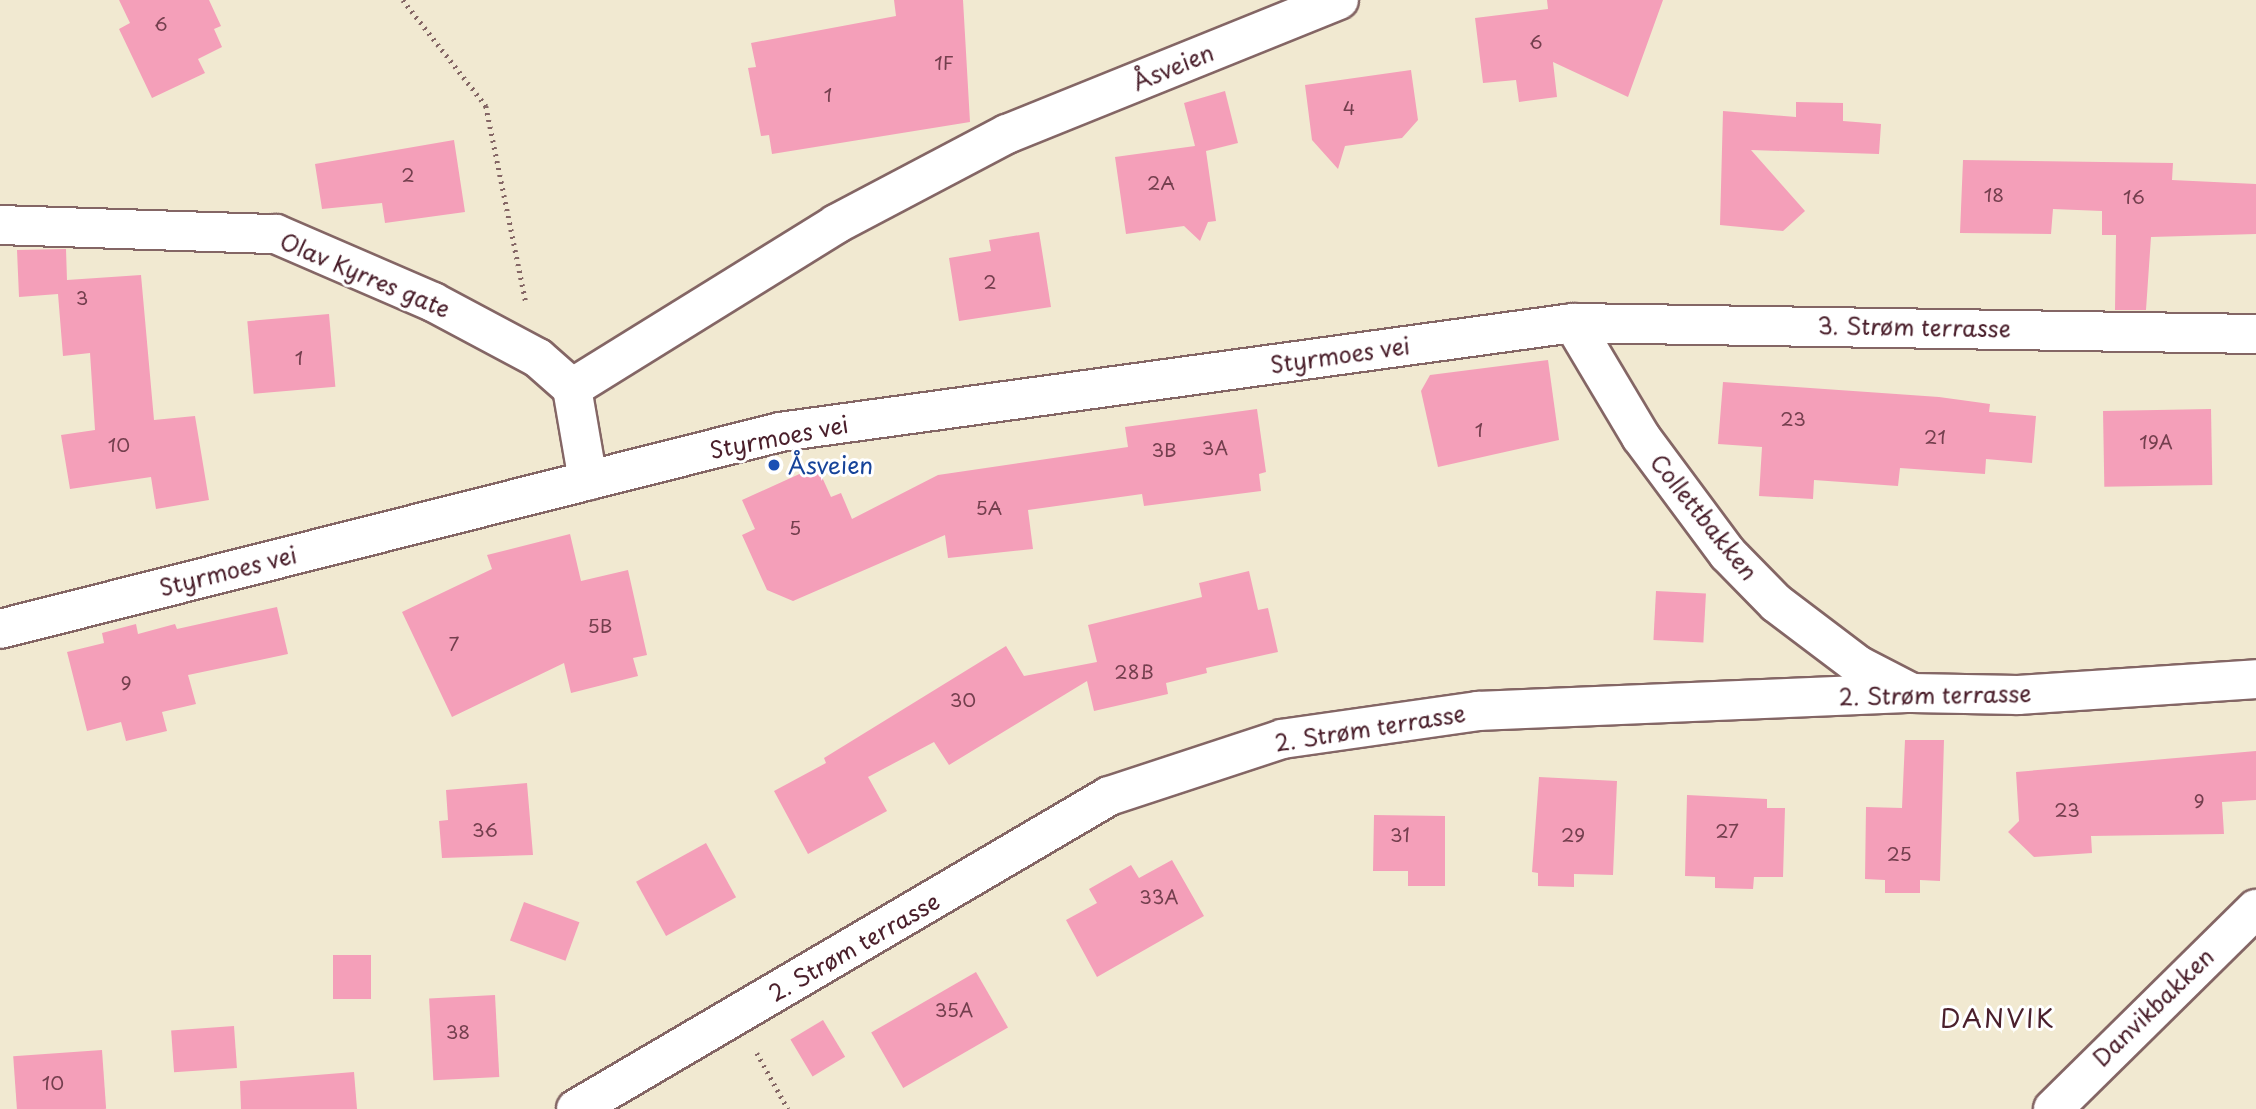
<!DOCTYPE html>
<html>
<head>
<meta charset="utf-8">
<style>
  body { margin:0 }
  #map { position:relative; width:2256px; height:1109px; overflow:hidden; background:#f1e9d1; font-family:"Playpen Sans",sans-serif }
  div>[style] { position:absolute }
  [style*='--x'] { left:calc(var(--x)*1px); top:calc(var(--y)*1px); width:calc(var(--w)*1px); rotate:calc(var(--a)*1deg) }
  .building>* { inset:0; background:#f49fb9; transform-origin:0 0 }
  .path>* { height:4.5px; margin-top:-2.25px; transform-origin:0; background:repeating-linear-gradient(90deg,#846665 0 2px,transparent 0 7px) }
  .roads { filter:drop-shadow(2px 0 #846665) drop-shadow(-2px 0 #846665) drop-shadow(0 2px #846665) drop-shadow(0 -2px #846665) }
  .minor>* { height:38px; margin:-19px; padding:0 19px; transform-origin:19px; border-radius:19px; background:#fff }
  .major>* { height:38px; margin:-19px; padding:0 19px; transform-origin:19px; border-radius:19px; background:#fff }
  .dots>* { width:19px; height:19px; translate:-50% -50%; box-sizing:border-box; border:4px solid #fff; border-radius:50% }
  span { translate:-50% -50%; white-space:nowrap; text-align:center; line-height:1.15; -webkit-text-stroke:6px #fff; paint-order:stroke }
  .number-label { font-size:19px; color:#743f4e }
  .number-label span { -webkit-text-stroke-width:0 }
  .street-label { font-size:23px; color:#4a1f2b }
  .transit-label { font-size:23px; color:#164399 }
  .left { translate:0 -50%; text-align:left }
  .quarter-label { font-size:26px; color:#4a1f2b; letter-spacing:2px }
</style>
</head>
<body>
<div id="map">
  <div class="building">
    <i style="clip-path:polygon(119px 0,209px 0,221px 26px,214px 29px,222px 47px,198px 59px,205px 73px,152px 98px,119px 29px,130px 23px)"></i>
    <i style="clip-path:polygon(894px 0,963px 0,970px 122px,772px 154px,769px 135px,761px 136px,748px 68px,756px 67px,751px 43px,896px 16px)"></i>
    <i style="clip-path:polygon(1547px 0,1663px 0,1628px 97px,1553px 62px,1557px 97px,1519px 102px,1516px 80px,1483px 83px,1475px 18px,1548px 9px)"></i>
    <i style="clip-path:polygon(1411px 70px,1418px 120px,1402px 138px,1345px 146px,1338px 169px,1312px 140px,1305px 85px)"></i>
    <i style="clip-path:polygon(1225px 91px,1238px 143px,1206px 151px,1216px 221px,1208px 222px,1200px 241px,1184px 226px,1126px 234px,1115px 157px,1195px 146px,1184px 103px)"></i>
    <i style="clip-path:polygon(1796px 102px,1843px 103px,1843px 121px,1881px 124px,1879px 154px,1751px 150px,1805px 211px,1783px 231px,1720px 225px,1723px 111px,1796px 117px)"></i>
    <i style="clip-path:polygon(454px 140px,465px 212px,385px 223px,382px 203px,322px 209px,315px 164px)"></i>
    <i style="clip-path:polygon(1963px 160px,2173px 163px,2172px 180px,2256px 184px,2256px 234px,2151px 237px,2146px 310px,2115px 310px,2116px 235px,2102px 235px,2102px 211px,2053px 209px,2051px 234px,1960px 233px)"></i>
    <i style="clip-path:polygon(1039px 232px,1051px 307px,959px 321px,949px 258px,991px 251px,989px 240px)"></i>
    <i style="clip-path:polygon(66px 249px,67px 280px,141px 275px,154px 420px,195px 416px,209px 500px,156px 509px,151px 477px,70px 489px,61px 435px,95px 430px,90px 353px,63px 356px,58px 294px,19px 297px,17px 250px)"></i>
    <i style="left:329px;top:314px;width:73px;height:82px;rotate:85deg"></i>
    <i style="clip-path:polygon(1548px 360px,1559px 440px,1438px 467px,1421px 391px,1430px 375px)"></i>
    <i style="clip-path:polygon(1723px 382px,1939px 397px,1990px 404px,1989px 412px,2036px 416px,2032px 463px,1986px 459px,1985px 474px,1900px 468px,1898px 486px,1814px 480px,1813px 499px,1759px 496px,1762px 447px,1718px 444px)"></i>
    <i style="clip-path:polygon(1257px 409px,1266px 472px,1259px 474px,1261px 491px,1144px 506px,1142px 494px,1028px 510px,1033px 549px,948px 558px,945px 535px,793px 601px,767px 590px,742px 535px,755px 529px,742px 500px,817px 466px,831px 497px,841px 493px,852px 519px,938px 475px,1128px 447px,1125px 427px)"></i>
    <i style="left:2211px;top:409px;width:76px;height:108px;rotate:89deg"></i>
    <i style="clip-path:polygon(570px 534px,581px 581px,628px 570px,647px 655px,633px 658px,638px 676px,571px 693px,564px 663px,452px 717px,402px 612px,492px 569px,487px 555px)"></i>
    <i style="clip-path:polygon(1249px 571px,1258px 610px,1268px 608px,1278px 652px,1206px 668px,1207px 673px,1166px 683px,1168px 694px,1094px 711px,1087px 681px,949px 765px,934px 742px,868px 777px,887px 811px,808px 854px,774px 791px,826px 763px,824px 758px,1006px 646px,1024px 676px,1097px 662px,1088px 625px,1202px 597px,1199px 583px)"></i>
    <i style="left:1656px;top:591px;width:50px;height:49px;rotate:3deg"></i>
    <i style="clip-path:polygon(277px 607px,288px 654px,188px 675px,196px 704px,162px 712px,167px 731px,126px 741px,121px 722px,87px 731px,67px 652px,104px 643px,102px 633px,136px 624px,138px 634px,175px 624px,177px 629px)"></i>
    <i style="clip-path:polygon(1905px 740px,1944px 740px,1940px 881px,1920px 880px,1920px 893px,1885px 893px,1885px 880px,1865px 879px,1866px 807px,1902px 808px)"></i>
    <i style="clip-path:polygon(2256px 751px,2256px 800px,2222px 802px,2224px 834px,2091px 836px,2092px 853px,2034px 857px,2008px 832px,2019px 821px,2016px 772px)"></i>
    <i style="clip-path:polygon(1539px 777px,1617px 781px,1613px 875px,1574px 874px,1574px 887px,1538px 886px,1538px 873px,1532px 872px)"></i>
    <i style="clip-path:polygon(527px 783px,533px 855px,442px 858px,439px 821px,448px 820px,446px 790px)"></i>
    <i style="clip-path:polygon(1687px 795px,1767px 799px,1767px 808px,1785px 808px,1783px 877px,1754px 877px,1753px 889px,1715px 888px,1715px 877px,1685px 876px)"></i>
    <i style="clip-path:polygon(1374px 815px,1445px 816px,1445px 886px,1408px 886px,1408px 871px,1373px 871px)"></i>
    <i style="left:706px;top:843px;width:62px;height:80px;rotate:61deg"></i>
    <i style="clip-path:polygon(1172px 860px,1204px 916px,1097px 977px,1066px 920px,1097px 903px,1089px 889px,1131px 865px,1139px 878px)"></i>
    <i style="left:524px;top:902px;width:59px;height:41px;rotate:20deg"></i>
    <i style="left:333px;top:955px;width:38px;height:44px"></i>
    <i style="left:976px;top:972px;width:64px;height:121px;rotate:60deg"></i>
    <i style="left:495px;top:995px;width:82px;height:66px;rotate:87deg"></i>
    <i style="left:823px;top:1020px;width:43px;height:38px;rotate:59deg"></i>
    <i style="left:234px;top:1026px;width:42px;height:63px;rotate:86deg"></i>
    <i style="left:102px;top:1050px;width:59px;height:89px;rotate:86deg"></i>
    <i style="clip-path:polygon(354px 1072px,357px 1109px,241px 1109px,240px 1081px)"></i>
  </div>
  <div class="path">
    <i style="--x:403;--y:0;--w:135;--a:51.9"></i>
    <i style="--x:486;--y:106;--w:200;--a:78.5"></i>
    <i style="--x:757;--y:1053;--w:64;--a:61"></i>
  </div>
  <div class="roads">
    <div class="minor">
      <i style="--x:0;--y:225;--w:276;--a:1.9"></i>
      <i style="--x:276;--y:234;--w:171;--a:23.4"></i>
      <i style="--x:433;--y:302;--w:119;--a:28.1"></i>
      <i style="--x:538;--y:358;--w:45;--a:41.4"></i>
      <i style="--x:572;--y:388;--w:94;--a:80.2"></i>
      <i style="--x:572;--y:388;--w:311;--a:-31.8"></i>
      <i style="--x:836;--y:224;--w:193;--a:-27.8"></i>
      <i style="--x:1007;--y:134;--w:358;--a:-22"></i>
      <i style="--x:576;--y:1109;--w:618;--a:-30.42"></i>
      <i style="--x:1109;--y:796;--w:182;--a:-18.2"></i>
      <i style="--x:1282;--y:739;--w:198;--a:-8.1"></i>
      <i style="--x:1478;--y:711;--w:434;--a:-2.4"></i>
      <i style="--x:2053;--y:1109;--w:285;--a:-44.6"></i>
    </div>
    <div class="major">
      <i style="--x:1573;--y:323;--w:133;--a:59.2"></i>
      <i style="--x:1641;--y:437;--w:146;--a:53.4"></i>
      <i style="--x:1728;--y:554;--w:69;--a:45.6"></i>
      <i style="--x:1776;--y:603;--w:103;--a:37.1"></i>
      <i style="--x:1858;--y:665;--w:61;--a:27.4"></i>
      <i style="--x:1912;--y:693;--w:106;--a:1.1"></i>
      <i style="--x:2018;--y:695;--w:239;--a:-3.8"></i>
      <i style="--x:0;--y:629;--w:804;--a:-14.17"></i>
      <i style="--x:780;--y:432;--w:800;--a:-7.83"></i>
      <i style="--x:1573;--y:323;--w:683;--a:0.92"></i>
    </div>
  </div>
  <div class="dots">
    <i style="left:774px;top:465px;background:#1a4fb4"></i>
  </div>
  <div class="number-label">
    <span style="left:161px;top:24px">6</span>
    <span style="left:1536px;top:42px">6</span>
    <span style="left:944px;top:63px">1F</span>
    <span style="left:828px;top:95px">1</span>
    <span style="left:1349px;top:108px">4</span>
    <span style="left:408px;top:175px">2</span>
    <span style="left:1161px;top:183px">2A</span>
    <span style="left:1994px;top:195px">18</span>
    <span style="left:2134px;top:197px">16</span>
    <span style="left:990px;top:282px">2</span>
    <span style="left:82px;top:298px">3</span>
    <span style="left:299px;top:358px">1</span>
    <span style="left:1793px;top:419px">23</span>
    <span style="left:1479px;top:430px">1</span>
    <span style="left:1935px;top:437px">21</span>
    <span style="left:2156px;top:442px">19A</span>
    <span style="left:119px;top:445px">10</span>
    <span style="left:1215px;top:448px">3A</span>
    <span style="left:1164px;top:450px">3B</span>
    <span style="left:989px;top:508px">5A</span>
    <span style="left:795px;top:528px">5</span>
    <span style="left:600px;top:626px">5B</span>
    <span style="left:454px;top:644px">7</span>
    <span style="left:1134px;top:672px">28B</span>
    <span style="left:126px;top:683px">9</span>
    <span style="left:963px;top:700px">30</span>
    <span style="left:2199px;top:801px">9</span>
    <span style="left:2067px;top:810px">23</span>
    <span style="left:485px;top:830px">36</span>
    <span style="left:1727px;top:831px">27</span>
    <span style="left:1400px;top:835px">31</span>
    <span style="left:1573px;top:835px">29</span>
    <span style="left:1899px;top:854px">25</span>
    <span style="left:1159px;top:897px">33A</span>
    <span style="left:954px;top:1010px">35A</span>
    <span style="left:458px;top:1032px">38</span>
    <span style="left:53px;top:1083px">10</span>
  </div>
  <div class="street-label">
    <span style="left:1173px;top:67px;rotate:-22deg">Åsveien</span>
    <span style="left:365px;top:275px;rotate:23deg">Olav Kyrres gate</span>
    <span style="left:1914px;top:327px;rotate:1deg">3. Strøm terrasse</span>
    <span style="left:1340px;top:355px;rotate:-8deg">Styrmoes vei</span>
    <span style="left:779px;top:437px;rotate:-11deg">Styrmoes vei</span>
    <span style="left:1704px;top:517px;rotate:51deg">Collettbakken</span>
    <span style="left:228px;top:571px;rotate:-14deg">Styrmoes vei</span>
    <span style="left:1935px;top:695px;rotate:-1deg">2. Strøm terrasse</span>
    <span style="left:1370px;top:728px;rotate:-9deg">2. Strøm terrasse</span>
    <span style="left:854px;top:947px;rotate:-30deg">2. Strøm terrasse</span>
    <span style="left:2153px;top:1007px;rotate:-44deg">Danvikbakken</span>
  </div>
  <div class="transit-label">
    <span class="left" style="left:788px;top:465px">Åsveien</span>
  </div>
  <div class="quarter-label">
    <span style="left:1998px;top:1018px">DANVIK</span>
  </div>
</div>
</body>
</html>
